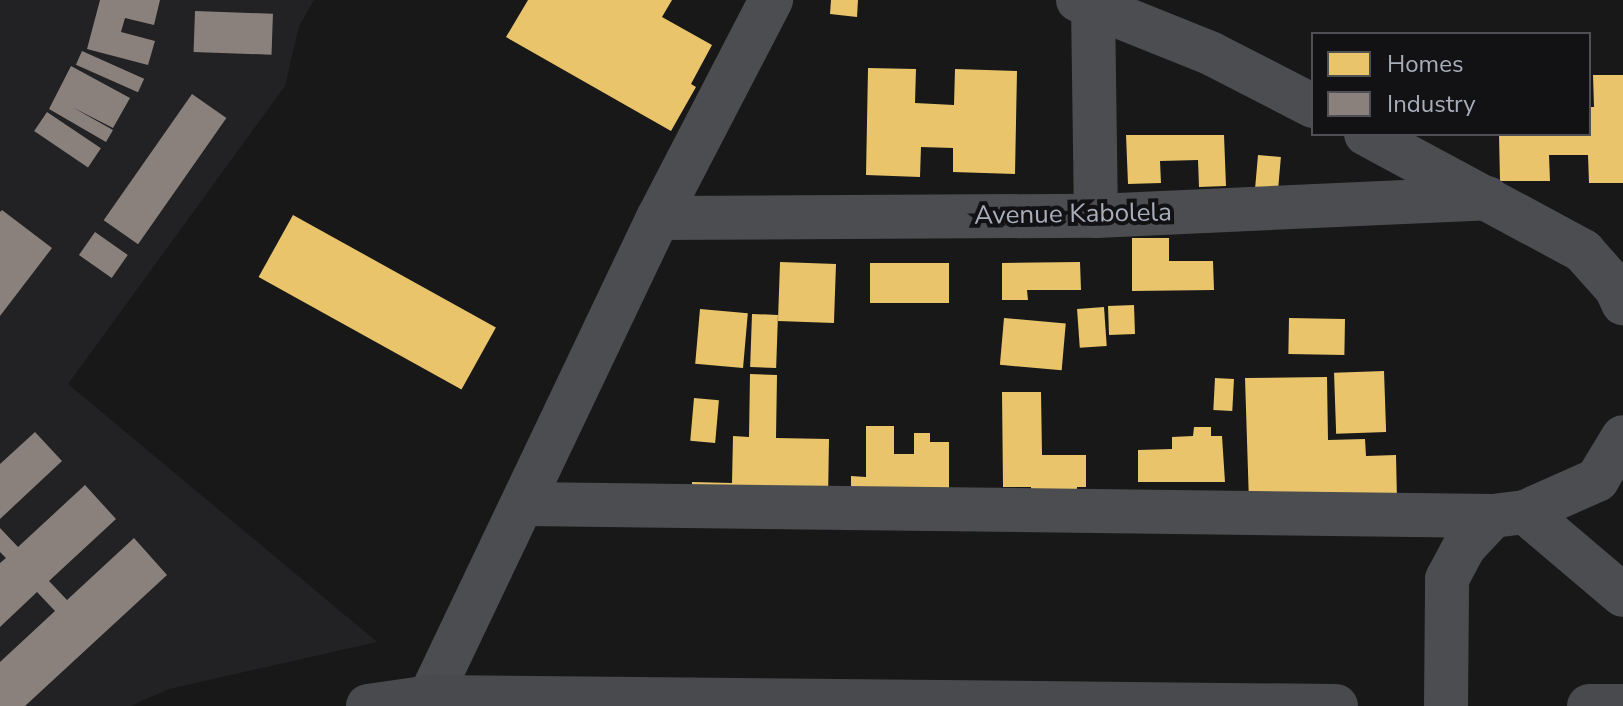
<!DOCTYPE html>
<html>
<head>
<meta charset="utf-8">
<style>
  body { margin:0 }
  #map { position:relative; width:1623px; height:706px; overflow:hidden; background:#181818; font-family:"Nunito Sans",sans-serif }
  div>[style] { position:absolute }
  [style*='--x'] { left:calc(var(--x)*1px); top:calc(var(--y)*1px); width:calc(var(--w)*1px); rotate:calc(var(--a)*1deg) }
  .built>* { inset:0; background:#222224 }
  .homes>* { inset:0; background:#e9c46a; transform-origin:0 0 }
  .industry>* { inset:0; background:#8a817c; transform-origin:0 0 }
  .minor>* { height:44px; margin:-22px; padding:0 22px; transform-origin:22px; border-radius:22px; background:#4c4d51 }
  .highway>* { height:44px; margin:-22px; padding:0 22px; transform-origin:22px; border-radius:22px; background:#494a4d }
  span { translate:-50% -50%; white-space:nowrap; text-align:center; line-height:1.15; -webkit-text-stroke:8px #121214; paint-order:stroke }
  .street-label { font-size:26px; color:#a8adba }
  .legend { position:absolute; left:1311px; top:32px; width:280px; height:104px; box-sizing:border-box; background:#121214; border:2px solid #4e5056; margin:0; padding:10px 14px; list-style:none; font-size:24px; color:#a8adba }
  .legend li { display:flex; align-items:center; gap:16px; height:40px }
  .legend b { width:40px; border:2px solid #4e5056 }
</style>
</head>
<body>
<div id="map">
  <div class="built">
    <i style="clip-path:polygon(0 0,314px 0,299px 26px,285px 86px,68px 384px,377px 642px,169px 689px,130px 706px,0 706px)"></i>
  </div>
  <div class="homes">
    <i style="clip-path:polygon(528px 0,672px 0,662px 17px,712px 45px,691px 84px,696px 87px,671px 131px,506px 37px)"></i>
    <i style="clip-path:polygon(831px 0,858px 0,857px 17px,830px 14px)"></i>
    <i style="clip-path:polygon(868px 68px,916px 69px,915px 103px,954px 105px,955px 69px,1017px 71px,1015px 174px,953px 172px,953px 148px,921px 147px,920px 177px,866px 175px)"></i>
    <i style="clip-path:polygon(1593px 75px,1623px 75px,1623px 183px,1589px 183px,1588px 155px,1549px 155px,1550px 181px,1500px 181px,1499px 134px,1589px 134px,1589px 107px,1594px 107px)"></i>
    <i style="clip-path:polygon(1126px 135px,1224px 135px,1226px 186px,1199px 187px,1198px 160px,1160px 161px,1161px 183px,1128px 184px)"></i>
    <i style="left:1258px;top:155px;width:23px;height:36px;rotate:5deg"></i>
    <i style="left:293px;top:215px;width:232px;height:71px;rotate:29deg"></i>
    <i style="clip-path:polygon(1132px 238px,1169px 238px,1169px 261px,1213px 261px,1214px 290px,1132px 291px)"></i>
    <i style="clip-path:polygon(1080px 262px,1081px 290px,1027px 290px,1028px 300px,1002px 300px,1002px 263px)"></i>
    <i style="left:870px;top:263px;width:79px;height:40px"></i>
    <i style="left:836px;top:264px;width:59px;height:56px;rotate:92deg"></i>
    <i style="left:1134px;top:305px;width:29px;height:26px;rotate:88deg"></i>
    <i style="left:1104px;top:307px;width:39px;height:27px;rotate:86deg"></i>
    <i style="left:700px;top:309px;width:48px;height:55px;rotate:5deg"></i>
    <i style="left:752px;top:314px;width:26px;height:53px;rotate:2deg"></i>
    <i style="left:1004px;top:318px;width:62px;height:47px;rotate:5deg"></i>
    <i style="left:1289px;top:318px;width:56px;height:36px;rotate:1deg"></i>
    <i style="left:1384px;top:371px;width:61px;height:50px;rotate:88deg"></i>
    <i style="clip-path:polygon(750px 374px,777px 375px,776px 438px,829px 439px,828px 502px,692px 500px,692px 482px,732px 483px,733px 436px,749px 437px)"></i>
    <i style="clip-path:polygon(1327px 377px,1328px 440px,1365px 439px,1366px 456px,1396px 455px,1397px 500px,1249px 503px,1245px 378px)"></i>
    <i style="left:1215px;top:378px;width:19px;height:32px;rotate:3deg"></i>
    <i style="clip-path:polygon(1002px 392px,1041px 392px,1042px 455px,1086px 455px,1086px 487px,1077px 487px,1076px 501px,1031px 502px,1031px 487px,1003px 487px)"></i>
    <i style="left:694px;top:398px;width:25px;height:43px;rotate:5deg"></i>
    <i style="clip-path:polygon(866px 426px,894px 426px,894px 454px,914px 454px,914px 433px,930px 433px,930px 442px,949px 442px,949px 499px,851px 499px,851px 476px,866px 477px)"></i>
    <i style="clip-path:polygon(1194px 427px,1211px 427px,1211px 436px,1222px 436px,1225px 482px,1138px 482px,1138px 450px,1172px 449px,1172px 437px,1193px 436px)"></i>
  </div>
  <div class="industry">
    <i style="clip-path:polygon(100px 0,160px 0,154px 25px,125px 18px,121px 32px,155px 41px,148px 65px,87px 49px)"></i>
    <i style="left:195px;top:11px;width:78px;height:41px;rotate:2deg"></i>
    <i style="left:82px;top:51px;width:68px;height:15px;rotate:24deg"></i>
    <i style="clip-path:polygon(71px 66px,130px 98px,113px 128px,72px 107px,113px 130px,106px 142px,49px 109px)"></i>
    <i style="left:192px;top:94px;width:42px;height:154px;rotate:35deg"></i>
    <i style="left:47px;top:112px;width:65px;height:23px;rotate:34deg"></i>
    <i style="clip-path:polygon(2px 210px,52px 248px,0 316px,0 212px)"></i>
    <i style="left:95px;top:232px;width:40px;height:28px;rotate:35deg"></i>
    <i style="clip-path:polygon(35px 432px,62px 461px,0 519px,0 464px)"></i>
    <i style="clip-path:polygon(85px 485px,116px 519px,49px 581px,67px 600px,134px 538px,167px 575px,25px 706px,0 706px,0 662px,55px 611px,37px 592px,0 627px,0 563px,6px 558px,0 552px,0 528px,18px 547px)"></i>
  </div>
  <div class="minor">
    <i style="--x:1078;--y:0;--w:144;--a:21.9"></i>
    <i style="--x:1212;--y:54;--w:114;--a:27.2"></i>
    <i style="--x:1093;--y:5;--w:211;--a:89.2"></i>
    <i style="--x:1366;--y:134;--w:247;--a:28.3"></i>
    <i style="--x:1583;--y:251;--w:50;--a:48.3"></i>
    <i style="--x:1616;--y:288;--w:17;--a:65"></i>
    <i style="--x:658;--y:218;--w:438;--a:-0.3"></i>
    <i style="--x:1096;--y:216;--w:392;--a:-2.6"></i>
    <i style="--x:525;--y:504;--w:968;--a:0.71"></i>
    <i style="--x:1493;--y:516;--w:32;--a:-7"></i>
    <i style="--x:1525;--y:512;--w:128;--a:40.3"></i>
    <i style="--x:1525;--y:512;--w:79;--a:-24"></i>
    <i style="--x:1597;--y:480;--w:50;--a:-58.8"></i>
    <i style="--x:430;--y:706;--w:9;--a:-90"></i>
    <i style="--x:430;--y:697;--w:530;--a:-64.55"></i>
    <i style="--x:658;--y:218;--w:246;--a:-62.6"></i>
    <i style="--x:1446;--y:706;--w:127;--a:-89.5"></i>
    <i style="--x:1447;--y:579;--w:36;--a:-62"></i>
    <i style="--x:1464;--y:547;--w:42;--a:-46.9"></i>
  </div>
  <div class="highway">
    <i style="--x:368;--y:706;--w:63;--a:-8.3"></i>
    <i style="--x:430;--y:697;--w:906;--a:0.57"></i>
    <i style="--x:1589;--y:706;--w:34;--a:0"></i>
  </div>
  <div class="street-label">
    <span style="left:1073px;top:214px;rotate:-1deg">Avenue Kabolela</span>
  </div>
  <ul class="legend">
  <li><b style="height:22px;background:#e9c46a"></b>Homes</li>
  <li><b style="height:22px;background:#8a817c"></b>Industry</li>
  </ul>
</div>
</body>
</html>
